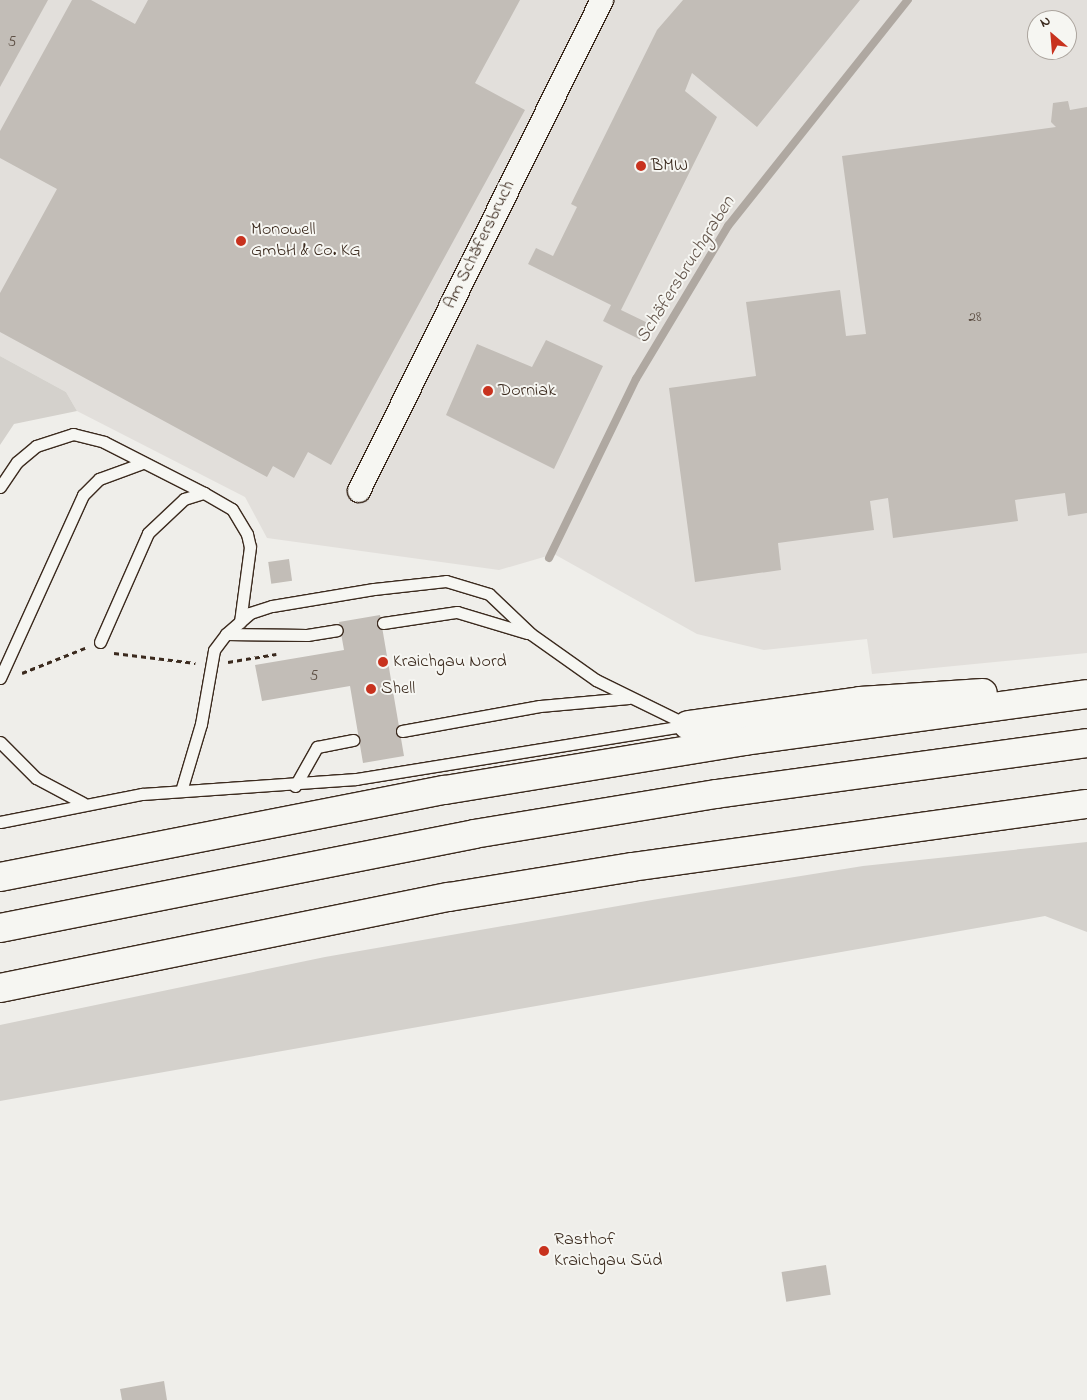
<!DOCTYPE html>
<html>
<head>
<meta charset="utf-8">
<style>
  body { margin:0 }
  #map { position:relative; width:1087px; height:1400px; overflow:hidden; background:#efeeea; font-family:"Indie Flower",sans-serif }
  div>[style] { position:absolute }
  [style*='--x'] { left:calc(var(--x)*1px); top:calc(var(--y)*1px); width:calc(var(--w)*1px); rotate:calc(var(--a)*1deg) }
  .built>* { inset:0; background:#e2dfdb }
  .green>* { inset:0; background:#d4d1cc }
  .stream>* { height:8px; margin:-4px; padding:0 4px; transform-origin:4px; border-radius:4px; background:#afa8a1 }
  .building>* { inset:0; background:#c2bdb7; transform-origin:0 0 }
  .path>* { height:3px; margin-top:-1.5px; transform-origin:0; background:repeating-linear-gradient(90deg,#3b2a1e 0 5px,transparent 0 9px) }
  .roads { filter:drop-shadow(1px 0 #3b2a1e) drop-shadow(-1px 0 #3b2a1e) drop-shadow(0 1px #3b2a1e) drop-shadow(0 -1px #3b2a1e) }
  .lane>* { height:11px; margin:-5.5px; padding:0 5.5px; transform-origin:5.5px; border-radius:5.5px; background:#f6f6f2 }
  .street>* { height:22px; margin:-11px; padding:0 11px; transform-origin:11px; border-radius:11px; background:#f6f6f2 }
  .highway>* { height:28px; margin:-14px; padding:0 14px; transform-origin:14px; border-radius:14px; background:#f6f6f2 }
  .dots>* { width:14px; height:14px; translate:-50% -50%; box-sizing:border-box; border:2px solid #f6f6f2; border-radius:50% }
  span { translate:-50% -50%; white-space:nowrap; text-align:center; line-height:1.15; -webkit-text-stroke:4px #f6f6f2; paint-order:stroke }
  .number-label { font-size:15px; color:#5d4f44 }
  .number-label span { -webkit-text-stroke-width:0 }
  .poi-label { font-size:18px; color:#3b2a1e }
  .left { translate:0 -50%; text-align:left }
  .street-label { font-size:18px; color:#3b2a1e }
  .water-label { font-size:19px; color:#64564c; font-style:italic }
  .north { position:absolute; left:1027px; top:10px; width:50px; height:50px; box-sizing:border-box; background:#f6f6f2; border:1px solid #aba49d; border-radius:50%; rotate:333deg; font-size:14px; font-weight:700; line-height:20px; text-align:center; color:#3b2a1e }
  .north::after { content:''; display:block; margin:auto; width:18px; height:22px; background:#c8321e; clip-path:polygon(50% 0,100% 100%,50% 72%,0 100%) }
</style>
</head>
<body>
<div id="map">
  <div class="built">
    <i style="clip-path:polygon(evenodd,0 0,1087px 0,1087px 653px,872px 674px,867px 639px,764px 650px,697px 634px,554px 554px,499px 570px,267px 538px,245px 497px,77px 411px,66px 392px,0 356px,0 0,1037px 20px,1067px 20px,1067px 50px,1037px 50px,1037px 20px)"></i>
  </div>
  <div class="green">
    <i style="clip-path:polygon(0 356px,66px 392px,77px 411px,14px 424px,0 445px)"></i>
    <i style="clip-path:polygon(1087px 842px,1087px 932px,1045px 916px,0 1101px,0 1025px,325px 957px,658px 899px,863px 866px)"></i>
  </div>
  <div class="stream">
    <i style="--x:549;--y:558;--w:199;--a:-64.1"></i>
    <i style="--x:636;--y:379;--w:179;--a:-59"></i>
    <i style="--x:728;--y:226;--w:289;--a:-51.5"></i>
  </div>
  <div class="building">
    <i style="clip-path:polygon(0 0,48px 0,0 87px)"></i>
    <i style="clip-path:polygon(72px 0,91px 0,135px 24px,148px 0,520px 0,475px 83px,525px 110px,331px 465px,308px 452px,294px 478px,273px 466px,267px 477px,0 332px,0 293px,57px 189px,0 158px,0 131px)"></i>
    <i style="clip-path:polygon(683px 0,860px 0,757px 127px,692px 73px,685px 91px,717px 117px,621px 310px,650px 324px,643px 341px,603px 321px,611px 305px,528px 264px,536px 248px,553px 256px,577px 207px,571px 204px,657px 30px)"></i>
    <i style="clip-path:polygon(1068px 101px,1070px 110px,1087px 107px,1087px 513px,1068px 516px,1065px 493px,1015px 500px,1018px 521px,893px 538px,888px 498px,870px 501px,874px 530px,778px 543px,781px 570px,695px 582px,669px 388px,756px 376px,746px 302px,840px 290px,846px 336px,866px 334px,842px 156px,1056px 127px,1051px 122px,1053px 103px)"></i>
    <i style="clip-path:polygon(546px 340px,603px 366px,554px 469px,446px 415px,477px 344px,532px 367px)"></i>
    <i style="left:289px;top:559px;width:22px;height:21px;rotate:82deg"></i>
    <i style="clip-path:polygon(380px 615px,404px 756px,363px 763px,350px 686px,262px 701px,255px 665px,344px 650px,339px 622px)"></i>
    <i style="left:826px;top:1265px;width:30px;height:45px;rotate:81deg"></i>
    <i style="clip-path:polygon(164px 1381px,167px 1400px,122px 1400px,120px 1389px)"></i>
  </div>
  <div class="path">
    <i style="--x:114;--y:653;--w:82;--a:7"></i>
    <i style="--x:228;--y:662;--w:49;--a:-9.5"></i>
    <i style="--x:22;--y:673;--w:68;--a:-21.6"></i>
  </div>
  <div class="roads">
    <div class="lane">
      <i style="--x:0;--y:487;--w:30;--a:-56"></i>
      <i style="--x:17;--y:462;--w:25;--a:-40"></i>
      <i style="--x:36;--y:446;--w:39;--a:-18"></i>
      <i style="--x:73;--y:434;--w:32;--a:14"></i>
      <i style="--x:104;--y:442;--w:112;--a:27"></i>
      <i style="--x:204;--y:493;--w:32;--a:30"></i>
      <i style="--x:232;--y:509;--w:29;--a:59"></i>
      <i style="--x:247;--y:534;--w:13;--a:77"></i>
      <i style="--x:250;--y:547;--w:76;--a:97.6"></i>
      <i style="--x:383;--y:623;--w:75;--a:-8.5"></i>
      <i style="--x:457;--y:612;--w:73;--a:16.7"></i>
      <i style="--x:226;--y:634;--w:81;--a:0.7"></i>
      <i style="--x:307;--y:635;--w:30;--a:-9"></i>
      <i style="--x:100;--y:642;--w:119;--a:-66.2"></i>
      <i style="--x:148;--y:533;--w:50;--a:-43.4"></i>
      <i style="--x:184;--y:499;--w:21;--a:-17"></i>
      <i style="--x:0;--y:678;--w:201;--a:-65.6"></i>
      <i style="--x:83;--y:495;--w:23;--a:-45"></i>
      <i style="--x:99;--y:479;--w:44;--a:-20.1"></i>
      <i style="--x:402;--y:731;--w:140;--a:-10.3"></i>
      <i style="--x:540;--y:706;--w:89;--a:-5.1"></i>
      <i style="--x:0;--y:742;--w:51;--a:45"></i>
      <i style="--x:36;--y:778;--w:53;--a:28"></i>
      <i style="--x:295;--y:786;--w:45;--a:-60.6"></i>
      <i style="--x:317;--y:747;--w:37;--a:-11"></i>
      <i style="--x:181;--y:791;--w:70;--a:-73.4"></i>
      <i style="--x:201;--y:724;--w:75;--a:-80"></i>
      <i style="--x:214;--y:650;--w:20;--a:-53"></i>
      <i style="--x:226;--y:634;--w:32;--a:-41"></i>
      <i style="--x:250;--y:613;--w:23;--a:-18"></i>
      <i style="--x:272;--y:606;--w:103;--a:-9.5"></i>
      <i style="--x:374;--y:589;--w:72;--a:-6.3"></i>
      <i style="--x:446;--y:581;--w:45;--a:16.8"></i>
      <i style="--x:489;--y:594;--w:58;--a:43.6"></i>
      <i style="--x:531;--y:634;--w:80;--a:35.3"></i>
      <i style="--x:596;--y:680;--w:102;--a:26.1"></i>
      <i style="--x:0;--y:822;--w:145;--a:-11.2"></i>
      <i style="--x:142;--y:794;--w:215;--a:-4"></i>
      <i style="--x:356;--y:779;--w:336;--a:-9.2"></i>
    </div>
    <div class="street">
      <i style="--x:359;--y:491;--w:548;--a:-63.67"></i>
    </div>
    <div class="highway">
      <i style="--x:688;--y:725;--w:174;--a:-7.9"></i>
      <i style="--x:860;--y:701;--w:123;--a:-3.7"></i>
      <i style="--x:0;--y:877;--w:453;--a:-11.1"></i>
      <i style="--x:445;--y:790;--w:304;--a:-9.3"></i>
      <i style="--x:745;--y:741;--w:345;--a:-7.8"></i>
      <i style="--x:0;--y:928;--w:483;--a:-11.2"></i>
      <i style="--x:474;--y:834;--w:245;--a:-9.4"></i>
      <i style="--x:716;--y:794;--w:374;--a:-7.8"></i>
      <i style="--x:0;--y:988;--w:458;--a:-11.5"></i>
      <i style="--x:449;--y:897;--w:185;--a:-9.3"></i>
      <i style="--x:632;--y:867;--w:459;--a:-7.9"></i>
    </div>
  </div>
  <div class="dots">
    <i style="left:641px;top:166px;background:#c8321e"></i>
    <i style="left:241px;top:241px;background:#c8321e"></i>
    <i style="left:488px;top:391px;background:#c8321e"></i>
    <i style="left:383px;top:662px;background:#c8321e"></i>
    <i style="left:371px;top:689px;background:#c8321e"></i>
    <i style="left:544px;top:1251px;background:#c8321e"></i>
  </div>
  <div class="number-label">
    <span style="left:12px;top:43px">5</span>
    <span style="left:975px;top:318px">28</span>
    <span style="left:314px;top:677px">5</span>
  </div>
  <div class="poi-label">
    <span class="left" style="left:651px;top:166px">BMW</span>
    <span class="left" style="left:251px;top:241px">Monowell<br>GmbH &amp; Co. KG</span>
    <span class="left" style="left:498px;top:391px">Dorniak</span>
    <span class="left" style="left:393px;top:662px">Kraichgau Nord</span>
    <span class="left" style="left:381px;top:689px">Shell</span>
    <span class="left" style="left:554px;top:1251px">Rasthof<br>Kraichgau Süd</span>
  </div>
  <div class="street-label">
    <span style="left:480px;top:245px;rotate:-64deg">Am Schäfersbruch</span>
  </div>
  <div class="water-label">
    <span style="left:686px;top:270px;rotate:-58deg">Schäfersbruchgraben</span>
  </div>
  <div class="north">N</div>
</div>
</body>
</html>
